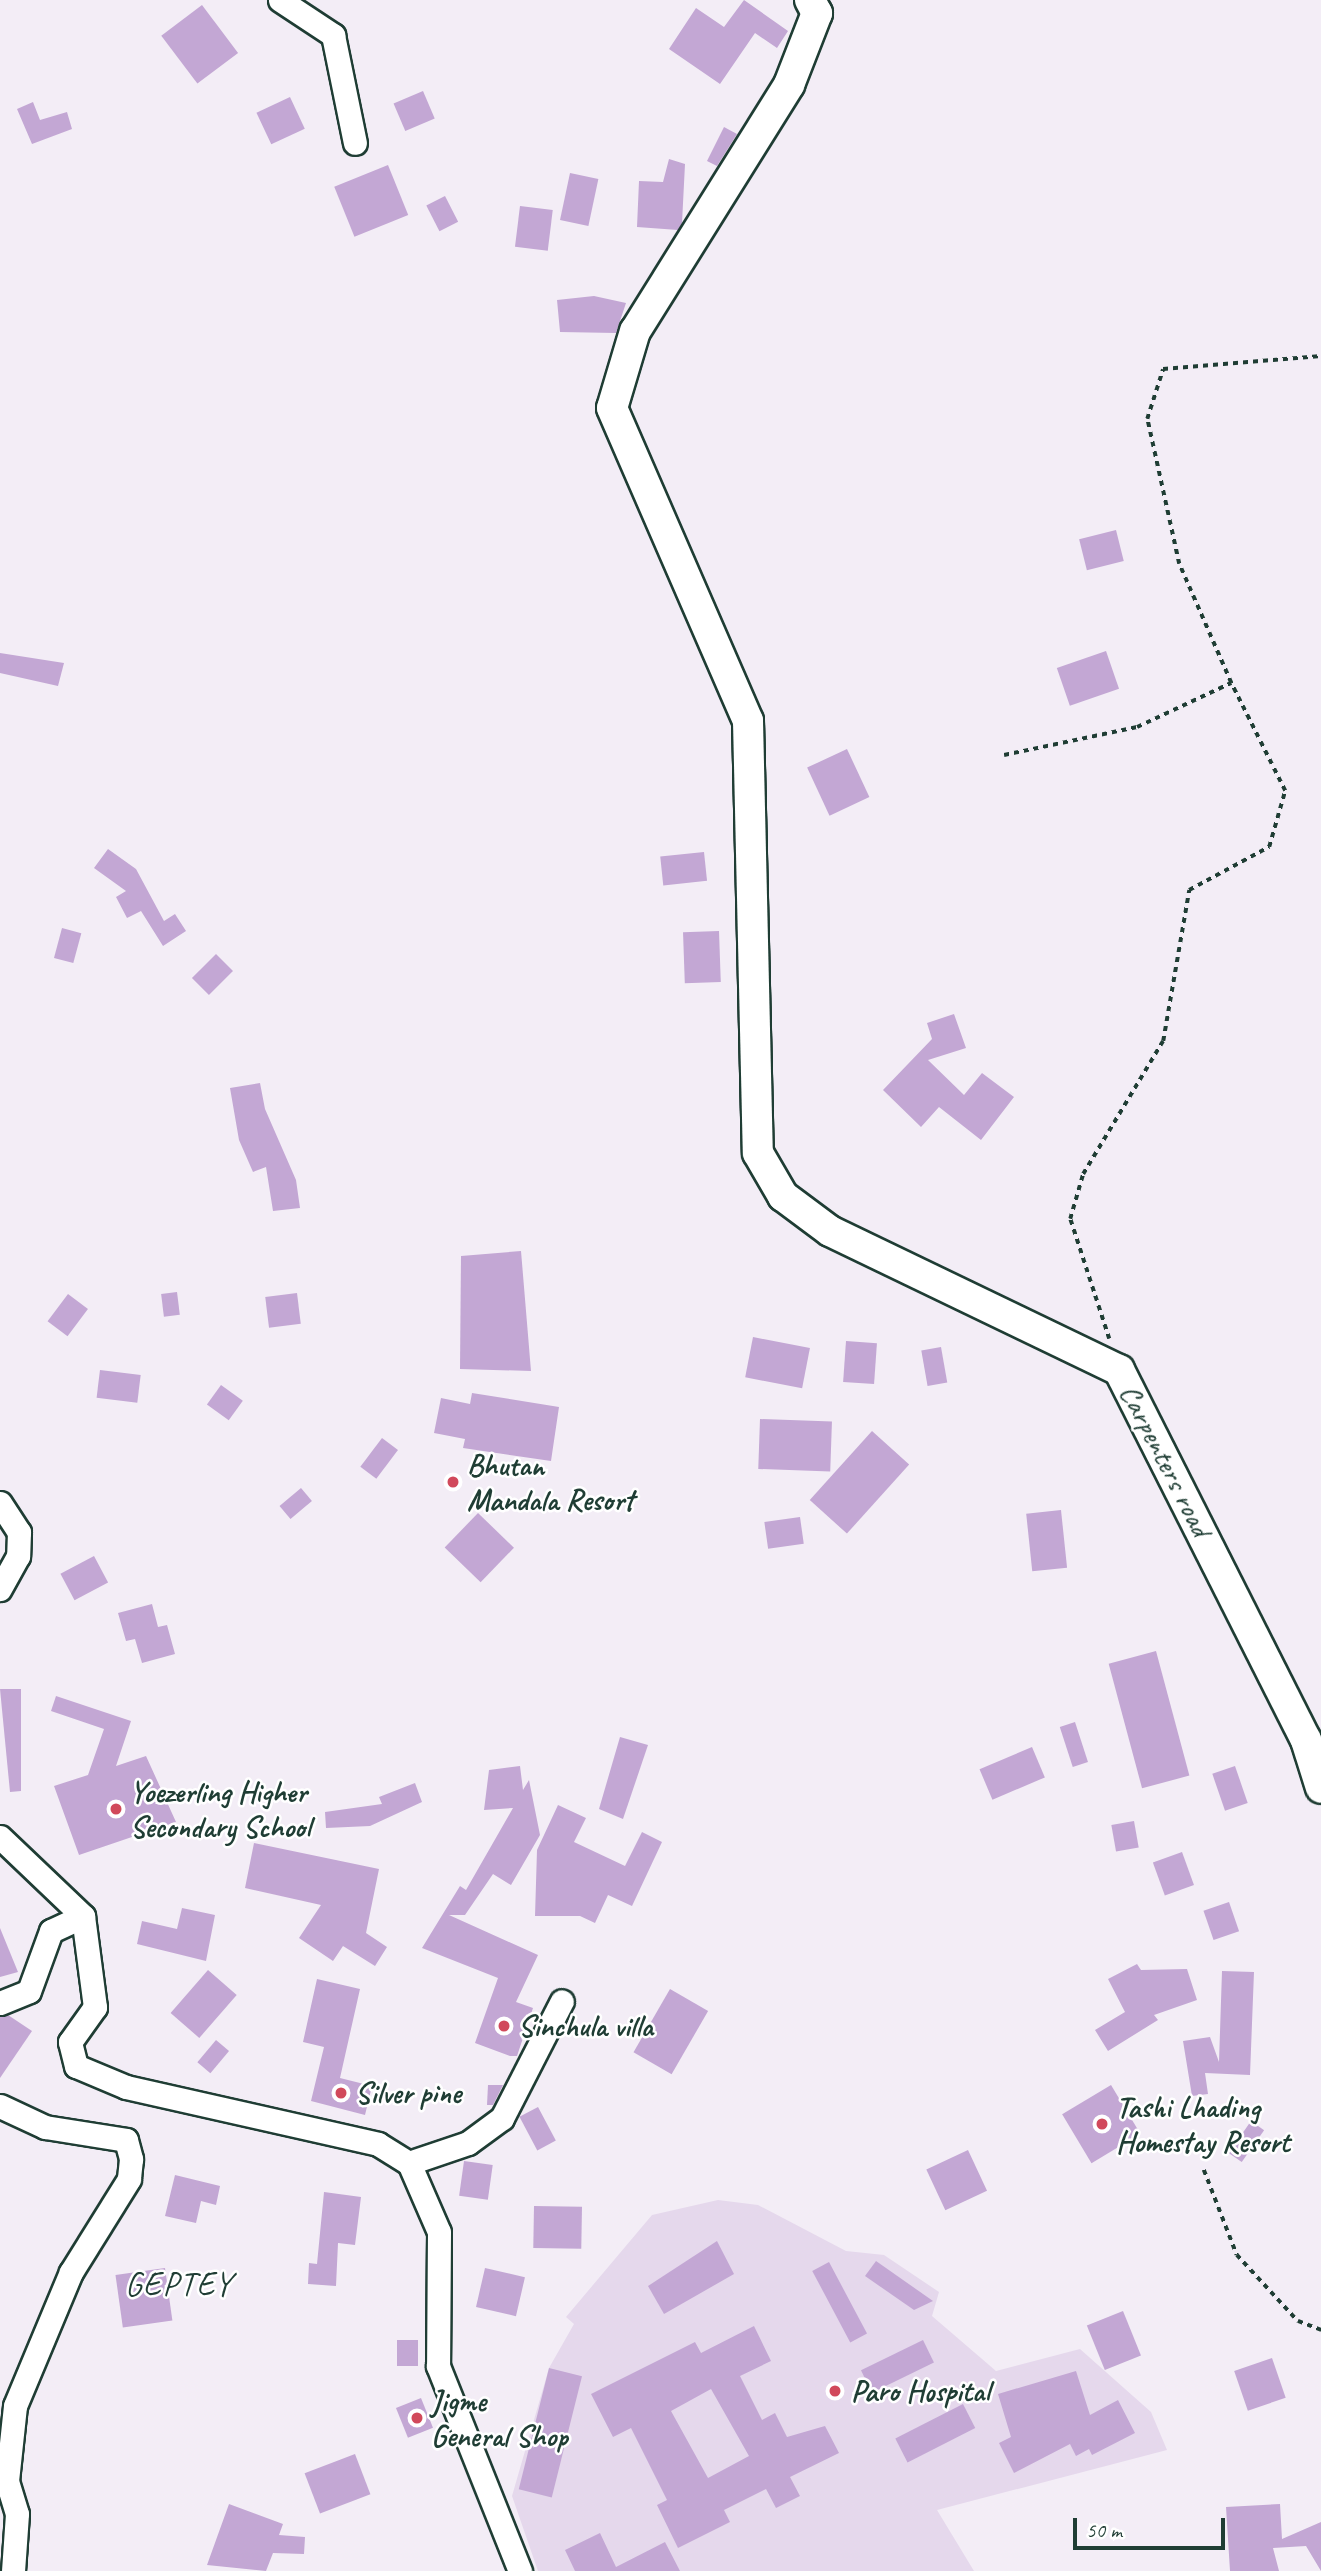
<!DOCTYPE html>
<html>
<head>
<meta charset="utf-8">
<style>
  body { margin:0 }
  #map { position:relative; width:1321px; height:2571px; overflow:hidden; background:#f3edf6; font-family:Caveat,sans-serif }
  div>[style] { position:absolute }
  [style*='--x'] { left:calc(var(--x)*1px); top:calc(var(--y)*1px); width:calc(var(--w)*1px); rotate:calc(var(--a)*1deg) }
  .built>* { inset:0; background:#e5d8ec }
  .building>* { inset:0; background:#c3a7d4; transform-origin:0 0 }
  .path>* { height:3.5px; margin-top:-1.75px; transform-origin:0; background:repeating-linear-gradient(90deg,#1f3d34 0 5px,transparent 0 10px) }
  .roads { filter:drop-shadow(2px 0 #1f3d34) drop-shadow(-2px 0 #1f3d34) drop-shadow(0 2px #1f3d34) drop-shadow(0 -2px #1f3d34) }
  .minor>* { height:23px; margin:-11.5px; padding:0 11.5px; transform-origin:11.5px; border-radius:11.5px; background:#fff }
  .tertiary>* { height:30px; margin:-15px; padding:0 15px; transform-origin:15px; border-radius:15px; background:#fff }
  .dots>* { width:19px; height:19px; translate:-50% -50%; box-sizing:border-box; border:4px solid #fff; border-radius:50% }
  span { translate:-50% -50%; white-space:nowrap; text-align:center; line-height:1.15; -webkit-text-stroke:5px #fff; paint-order:stroke }
  .street-label { font-size:30px; color:#1f3d34 }
  .poi-label { font-size:30px; color:#1f3d34; font-weight:700 }
  .left { translate:0 -50%; text-align:left }
  .quarter-label { font-size:33px; color:#1f3d34; letter-spacing:2px }
  .scale { position:absolute; left:1073px; top:2518px; width:152px; height:32px; box-sizing:border-box; border:4px solid #1f3d34; border-top:0; padding-left:9px; font-size:21px; line-height:24px; white-space:nowrap; color:#1f3d34; -webkit-text-stroke:5px #fff; paint-order:stroke }
</style>
</head>
<body>
<div id="map">
  <div class="built">
    <i style="clip-path:polygon(718px 2200px,758px 2205px,846px 2251px,884px 2255px,939px 2292px,932px 2316px,996px 2371px,1080px 2349px,1151px 2412px,1167px 2450px,937px 2510px,974px 2571px,538px 2571px,512px 2496px,549px 2368px,574px 2324px,566px 2317px,652px 2215px)"></i>
  </div>
  <div class="building">
    <i style="clip-path:polygon(744px 0,788px 31px,777px 48px,755px 33px,720px 84px,669px 49px,696px 8px,724px 27px)"></i>
    <i style="left:202px;top:5px;width:60px;height:51px;rotate:53deg"></i>
    <i style="left:423px;top:91px;width:30px;height:32px;rotate:67deg"></i>
    <i style="left:290px;top:97px;width:35px;height:37px;rotate:65deg"></i>
    <i style="clip-path:polygon(33px 102px,40px 120px,67px 112px,72px 129px,32px 144px,17px 109px)"></i>
    <i style="clip-path:polygon(724px 127px,737px 134px,717px 166px,707px 161px)"></i>
    <i style="clip-path:polygon(669px 159px,685px 164px,682px 223px,678px 230px,637px 227px,639px 181px,663px 182px)"></i>
    <i style="left:388px;top:165px;width:54px;height:58px;rotate:68deg"></i>
    <i style="left:570px;top:173px;width:29px;height:48px;rotate:12deg"></i>
    <i style="left:445px;top:196px;width:29px;height:21px;rotate:63deg"></i>
    <i style="left:520px;top:206px;width:33px;height:41px;rotate:7deg"></i>
    <i style="clip-path:polygon(594px 296px,626px 303px,616px 333px,560px 332px,557px 300px)"></i>
    <i style="left:1116px;top:530px;width:32px;height:38px;rotate:76deg"></i>
    <i style="left:1106px;top:651px;width:40px;height:52px;rotate:71deg"></i>
    <i style="clip-path:polygon(0 653px,64px 663px,58px 686px,0 673px)"></i>
    <i style="left:847px;top:749px;width:53px;height:44px;rotate:65deg"></i>
    <i style="clip-path:polygon(108px 849px,136px 869px,164px 921px,175px 914px,186px 931px,163px 946px,141px 911px,127px 918px,116px 897px,126px 891px,94px 868px)"></i>
    <i style="left:704px;top:852px;width:29px;height:44px;rotate:84deg"></i>
    <i style="left:62px;top:928px;width:20px;height:31px;rotate:15deg"></i>
    <i style="left:719px;top:931px;width:51px;height:36px;rotate:88deg"></i>
    <i style="left:216px;top:954px;width:24px;height:34px;rotate:45deg"></i>
    <i style="clip-path:polygon(954px 1014px,966px 1048px,928px 1060px,964px 1095px,982px 1073px,1014px 1097px,981px 1140px,939px 1107px,921px 1127px,883px 1090px,932px 1039px,927px 1023px)"></i>
    <i style="clip-path:polygon(260px 1083px,265px 1109px,296px 1180px,300px 1208px,273px 1211px,266px 1167px,253px 1172px,239px 1140px,230px 1088px)"></i>
    <i style="clip-path:polygon(521px 1251px,531px 1371px,460px 1369px,461px 1256px)"></i>
    <i style="left:177px;top:1292px;width:23px;height:16px;rotate:83deg"></i>
    <i style="left:297px;top:1293px;width:31px;height:32px;rotate:83deg"></i>
    <i style="left:68px;top:1294px;width:25px;height:34px;rotate:37deg"></i>
    <i style="left:753px;top:1337px;width:58px;height:41px;rotate:11deg"></i>
    <i style="left:846px;top:1341px;width:31px;height:41px;rotate:4deg"></i>
    <i style="left:941px;top:1347px;width:36px;height:20px;rotate:80deg"></i>
    <i style="left:100px;top:1370px;width:41px;height:28px;rotate:7deg"></i>
    <i style="left:221px;top:1385px;width:27px;height:24px;rotate:36deg"></i>
    <i style="clip-path:polygon(472px 1393px,559px 1407px,551px 1461px,463px 1448px,465px 1439px,434px 1433px,441px 1398px,470px 1404px)"></i>
    <i style="left:760px;top:1419px;width:72px;height:50px;rotate:2deg"></i>
    <i style="left:872px;top:1431px;width:50px;height:93px;rotate:42deg"></i>
    <i style="left:382px;top:1438px;width:20px;height:36px;rotate:37deg"></i>
    <i style="left:301px;top:1488px;width:17px;height:28px;rotate:50deg"></i>
    <i style="left:1061px;top:1510px;width:58px;height:35px;rotate:84deg"></i>
    <i style="left:478px;top:1513px;width:50px;height:48px;rotate:44deg"></i>
    <i style="left:800px;top:1517px;width:27px;height:36px;rotate:82deg"></i>
    <i style="left:94px;top:1556px;width:30px;height:38px;rotate:62deg"></i>
    <i style="clip-path:polygon(152px 1604px,158px 1627px,167px 1625px,175px 1654px,142px 1663px,135px 1639px,126px 1641px,118px 1613px)"></i>
    <i style="left:1156px;top:1651px;width:129px;height:49px;rotate:75deg"></i>
    <i style="clip-path:polygon(0 1689px,21px 1689px,21px 1791px,10px 1792px)"></i>
    <i style="clip-path:polygon(56px 1696px,131px 1721px,116px 1766px,146px 1756px,176px 1822px,79px 1855px,54px 1786px,88px 1775px,104px 1729px,51px 1711px)"></i>
    <i style="left:1075px;top:1722px;width:42px;height:16px;rotate:72deg"></i>
    <i style="clip-path:polygon(620px 1737px,648px 1745px,623px 1819px,599px 1809px)"></i>
    <i style="left:1032px;top:1747px;width:33px;height:57px;rotate:67deg"></i>
    <i style="clip-path:polygon(520px 1766px,523px 1790px,529px 1780px,540px 1835px,511px 1885px,493px 1874px,465px 1915px,449px 1915px,538px 1955px,516px 2002px,533px 2008px,517px 2056px,510px 2056px,475px 2043px,498px 1978px,422px 1948px,460px 1886px,466px 1890px,513px 1808px,484px 1810px,489px 1770px)"></i>
    <i style="left:1235px;top:1766px;width:39px;height:24px;rotate:71deg"></i>
    <i style="clip-path:polygon(415px 1783px,422px 1802px,370px 1826px,326px 1828px,325px 1812px,382px 1804px,379px 1797px)"></i>
    <i style="clip-path:polygon(558px 1805px,586px 1818px,574px 1842px,625px 1866px,642px 1832px,662px 1842px,632px 1906px,608px 1895px,595px 1923px,580px 1916px,535px 1916px,537px 1850px)"></i>
    <i style="left:1134px;top:1821px;width:27px;height:23px;rotate:80deg"></i>
    <i style="clip-path:polygon(254px 1843px,379px 1869px,366px 1933px,387px 1947px,375px 1966px,343px 1946px,333px 1961px,299px 1938px,321px 1905px,245px 1888px)"></i>
    <i style="left:1182px;top:1852px;width:35px;height:31px;rotate:70deg"></i>
    <i style="left:1229px;top:1902px;width:31px;height:27px;rotate:71deg"></i>
    <i style="clip-path:polygon(182px 1908px,215px 1915px,206px 1961px,137px 1944px,142px 1921px,177px 1929px)"></i>
    <i style="clip-path:polygon(0 1928px,18px 1972px,0 1977px)"></i>
    <i style="clip-path:polygon(1137px 1964px,1141px 1970px,1187px 1969px,1197px 2000px,1154px 2015px,1158px 2020px,1108px 2051px,1095px 2030px,1125px 2012px,1108px 1979px)"></i>
    <i style="left:208px;top:1970px;width:38px;height:57px;rotate:41deg"></i>
    <i style="clip-path:polygon(1222px 1971px,1254px 1972px,1250px 2075px,1205px 2073px,1208px 2094px,1192px 2096px,1183px 2041px,1210px 2037px,1219px 2062px)"></i>
    <i style="clip-path:polygon(317px 1979px,360px 1989px,340px 2078px,372px 2086px,365px 2115px,311px 2101px,324px 2047px,303px 2042px)"></i>
    <i style="left:670px;top:1989px;width:44px;height:73px;rotate:30deg"></i>
    <i style="clip-path:polygon(8px 2015px,32px 2031px,0 2078px,0 2017px)"></i>
    <i style="left:216px;top:2040px;width:17px;height:29px;rotate:40deg"></i>
    <i style="clip-path:polygon(488px 2085px,503px 2085px,493px 2105px,487px 2105px)"></i>
    <i style="left:1111px;top:2085px;width:57px;height:57px;rotate:59deg"></i>
    <i style="left:538px;top:2107px;width:38px;height:21px;rotate:62deg"></i>
    <i style="left:1251px;top:2121px;width:16px;height:39px;rotate:35deg"></i>
    <i style="left:968px;top:2150px;width:45px;height:46px;rotate:65deg"></i>
    <i style="left:464px;top:2161px;width:29px;height:35px;rotate:8deg"></i>
    <i style="clip-path:polygon(175px 2175px,220px 2186px,216px 2205px,201px 2201px,196px 2223px,165px 2216px)"></i>
    <i style="clip-path:polygon(324px 2192px,361px 2197px,355px 2245px,338px 2243px,336px 2286px,308px 2284px,309px 2263px,317px 2264px)"></i>
    <i style="left:534px;top:2206px;width:48px;height:42px;rotate:1deg"></i>
    <i style="clip-path:polygon(717px 2241px,734px 2274px,664px 2314px,648px 2286px)"></i>
    <i style="clip-path:polygon(876px 2261px,933px 2301px,914px 2310px,865px 2276px)"></i>
    <i style="left:829px;top:2262px;width:81px;height:19px;rotate:62deg"></i>
    <i style="left:165px;top:2268px;width:53px;height:50px;rotate:82deg"></i>
    <i style="left:485px;top:2268px;width:41px;height:40px;rotate:13deg"></i>
    <i style="left:1123px;top:2311px;width:48px;height:39px;rotate:68deg"></i>
    <i style="clip-path:polygon(evenodd,754px 2326px,771px 2361px,740px 2376px,762px 2420px,775px 2413px,787px 2437px,825px 2426px,839px 2453px,790px 2477px,800px 2496px,776px 2508px,766px 2489px,724px 2510px,730px 2522px,678px 2548px,657px 2505px,667px 2500px,631px 2428px,613px 2437px,591px 2394px,695px 2342px,701px 2353px,754px 2326px,711px 2389px,749px 2456px,708px 2478px,671px 2411px,711px 2389px)"></i>
    <i style="left:397px;top:2340px;width:21px;height:26px"></i>
    <i style="left:923px;top:2340px;width:25px;height:69px;rotate:64deg"></i>
    <i style="left:1272px;top:2358px;width:42px;height:40px;rotate:71deg"></i>
    <i style="left:549px;top:2368px;width:34px;height:125px;rotate:14deg"></i>
    <i style="clip-path:polygon(1076px 2371px,1090px 2415px,1118px 2400px,1135px 2433px,1092px 2455px,1089px 2449px,1076px 2456px,1070px 2444px,1014px 2473px,999px 2443px,1011px 2437px,998px 2394px)"></i>
    <i style="left:421px;top:2398px;width:32px;height:27px;rotate:68deg"></i>
    <i style="left:963px;top:2404px;width:27px;height:76px;rotate:63deg"></i>
    <i style="left:355px;top:2454px;width:43px;height:54px;rotate:69deg"></i>
    <i style="clip-path:polygon(229px 2504px,283px 2524px,279px 2535px,305px 2537px,304px 2554px,273px 2553px,266px 2571px,207px 2565px)"></i>
    <i style="clip-path:polygon(1280px 2504px,1282px 2539px,1321px 2522px,1321px 2571px,1306px 2546px,1273px 2548px,1279px 2571px,1230px 2571px,1226px 2507px)"></i>
    <i style="clip-path:polygon(600px 2533px,616px 2567px,665px 2542px,680px 2571px,575px 2571px,565px 2550px)"></i>
  </div>
  <div class="path">
    <i style="--x:1004;--y:755;--w:136;--a:-11.9"></i>
    <i style="--x:1137;--y:727;--w:104;--a:-25.1"></i>
    <i style="--x:1231;--y:683;--w:130;--a:-113.6"></i>
    <i style="--x:1179;--y:564;--w:148;--a:-102.4"></i>
    <i style="--x:1147;--y:419;--w:52;--a:-72.3"></i>
    <i style="--x:1163;--y:369;--w:159;--a:-4.7"></i>
    <i style="--x:1109;--y:1339;--w:126;--a:-108"></i>
    <i style="--x:1070;--y:1219;--w:47;--a:-73.9"></i>
    <i style="--x:1083;--y:1174;--w:155;--a:-59"></i>
    <i style="--x:1163;--y:1041;--w:153;--a:-80.2"></i>
    <i style="--x:1189;--y:890;--w:91;--a:-28.3"></i>
    <i style="--x:1269;--y:847;--w:58;--a:-74.1"></i>
    <i style="--x:1285;--y:791;--w:121;--a:-116.6"></i>
    <i style="--x:1204;--y:2170;--w:91;--a:68.8"></i>
    <i style="--x:1237;--y:2255;--w:90;--a:47.3"></i>
    <i style="--x:1298;--y:2321;--w:25;--a:21"></i>
  </div>
  <div class="roads">
    <div class="minor">
      <i style="--x:280;--y:0;--w:64;--a:33.4"></i>
      <i style="--x:333;--y:35;--w:110;--a:78.5"></i>
      <i style="--x:0;--y:1503;--w:35;--a:57"></i>
      <i style="--x:19;--y:1532;--w:24;--a:92"></i>
      <i style="--x:18;--y:1556;--w:38;--a:119"></i>
      <i style="--x:0;--y:1837;--w:115;--a:43.6"></i>
      <i style="--x:83;--y:1916;--w:92;--a:82.5"></i>
      <i style="--x:95;--y:2007;--w:43;--a:125.5"></i>
      <i style="--x:70;--y:2042;--w:25;--a:76"></i>
      <i style="--x:76;--y:2066;--w:54;--a:22.8"></i>
      <i style="--x:126;--y:2087;--w:258;--a:12.7"></i>
      <i style="--x:378;--y:2144;--w:36;--a:32"></i>
      <i style="--x:409;--y:2163;--w:75;--a:66.5"></i>
      <i style="--x:439;--y:2232;--w:134;--a:90.4"></i>
      <i style="--x:438;--y:2366;--w:221;--a:68.2"></i>
      <i style="--x:0;--y:2003;--w:31;--a:-22"></i>
      <i style="--x:29;--y:1991;--w:64;--a:-69.9"></i>
      <i style="--x:51;--y:1931;--w:35;--a:-25"></i>
      <i style="--x:0;--y:2106;--w:50;--a:25"></i>
      <i style="--x:45;--y:2127;--w:82;--a:9.1"></i>
      <i style="--x:126;--y:2140;--w:20;--a:75"></i>
      <i style="--x:131;--y:2159;--w:20;--a:96"></i>
      <i style="--x:129;--y:2179;--w:110;--a:121.9"></i>
      <i style="--x:71;--y:2272;--w:145;--a:112.7"></i>
      <i style="--x:15;--y:2406;--w:75;--a:96.1"></i>
      <i style="--x:7;--y:2481;--w:34;--a:73"></i>
      <i style="--x:17;--y:2514;--w:57;--a:94"></i>
      <i style="--x:409;--y:2163;--w:62;--a:-18.7"></i>
      <i style="--x:468;--y:2143;--w:42;--a:-36.3"></i>
      <i style="--x:502;--y:2118;--w:131;--a:-62.9"></i>
    </div>
    <div class="tertiary">
      <i style="--x:810;--y:0;--w:15;--a:62"></i>
      <i style="--x:817;--y:13;--w:77;--a:111.3"></i>
      <i style="--x:789;--y:85;--w:290;--a:122"></i>
      <i style="--x:635;--y:331;--w:80;--a:106.6"></i>
      <i style="--x:612;--y:408;--w:341;--a:66.5"></i>
      <i style="--x:748;--y:721;--w:432;--a:88.7"></i>
      <i style="--x:758;--y:1153;--w:50;--a:59.8"></i>
      <i style="--x:783;--y:1196;--w:59;--a:36.7"></i>
      <i style="--x:830;--y:1231;--w:321;--a:25.7"></i>
      <i style="--x:1119;--y:1370;--w:415;--a:63.2"></i>
      <i style="--x:1306;--y:1740;--w:50;--a:72.6"></i>
    </div>
  </div>
  <div class="dots">
    <i style="left:453px;top:1482px;background:#d1495b"></i>
    <i style="left:116px;top:1809px;background:#d1495b"></i>
    <i style="left:504px;top:2026px;background:#d1495b"></i>
    <i style="left:341px;top:2093px;background:#d1495b"></i>
    <i style="left:1102px;top:2124px;background:#d1495b"></i>
    <i style="left:835px;top:2391px;background:#d1495b"></i>
    <i style="left:417px;top:2418px;background:#d1495b"></i>
  </div>
  <div class="street-label">
    <span style="left:1166px;top:1460px;rotate:63deg">Carpenters road</span>
  </div>
  <div class="poi-label">
    <span class="left" style="left:467px;top:1482px">Bhutan<br>Mandala Resort</span>
    <span class="left" style="left:130px;top:1809px">Yoezerling Higher<br>Secondary School</span>
    <span class="left" style="left:518px;top:2026px">Sinchula villa</span>
    <span class="left" style="left:355px;top:2093px">Silver pine</span>
    <span class="left" style="left:1116px;top:2124px">Tashi Lhading<br>Homestay Resort</span>
    <span class="left" style="left:851px;top:2391px">Paro Hospital</span>
    <span class="left" style="left:431px;top:2418px">Jigme<br>General Shop</span>
  </div>
  <div class="quarter-label">
    <span style="left:179px;top:2285px">GEPTEY</span>
  </div>
  <div class="scale">50 m</div>
</div>
</body>
</html>
